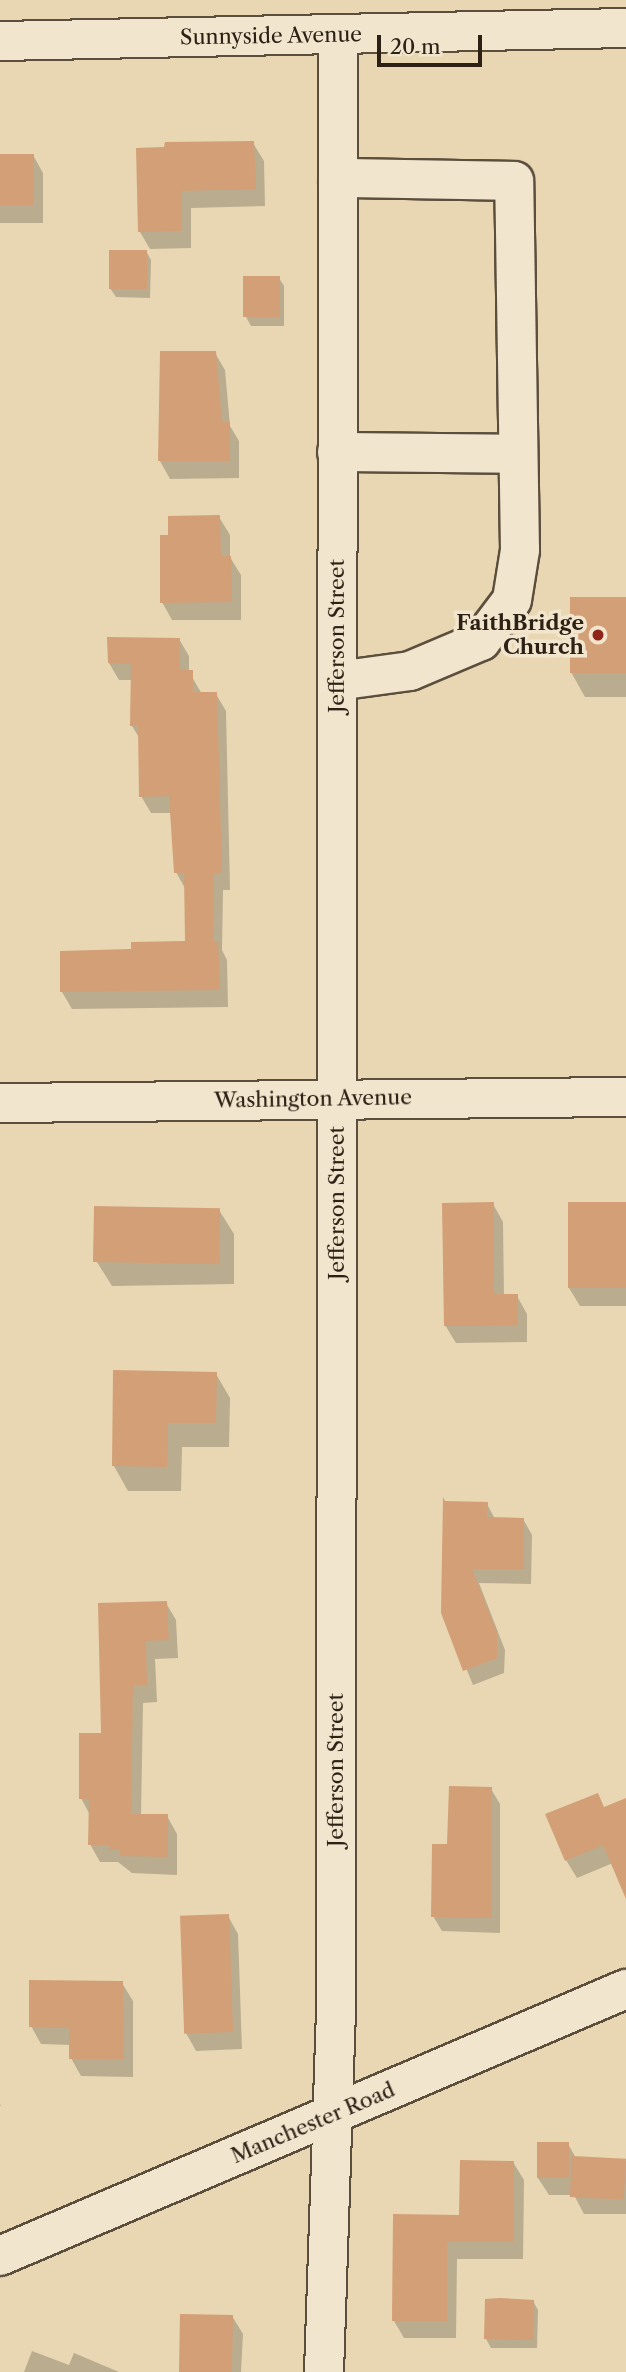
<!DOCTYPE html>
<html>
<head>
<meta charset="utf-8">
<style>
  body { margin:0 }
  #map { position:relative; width:626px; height:2372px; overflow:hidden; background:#e9d7b3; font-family:"Libre Caslon Text",serif }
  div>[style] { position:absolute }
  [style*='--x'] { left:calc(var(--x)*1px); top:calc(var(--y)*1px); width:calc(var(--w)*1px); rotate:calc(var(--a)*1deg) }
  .shadow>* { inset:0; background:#0003; transform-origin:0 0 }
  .building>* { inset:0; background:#d29f76; transform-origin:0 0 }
  .roads { filter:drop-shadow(2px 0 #5c4e3d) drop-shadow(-2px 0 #5c4e3d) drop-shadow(0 2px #5c4e3d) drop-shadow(0 -2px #5c4e3d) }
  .minor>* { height:38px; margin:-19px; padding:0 19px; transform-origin:19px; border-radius:19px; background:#f1e5ce }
  .dots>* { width:19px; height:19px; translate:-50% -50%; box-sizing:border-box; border:4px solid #f1e5ce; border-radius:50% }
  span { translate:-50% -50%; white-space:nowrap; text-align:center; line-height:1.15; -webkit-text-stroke:7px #f1e5ce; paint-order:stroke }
  .street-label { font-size:21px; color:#2d2116 }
  .poi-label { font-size:21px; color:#2d2116; font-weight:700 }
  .right { translate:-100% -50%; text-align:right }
  .scale { position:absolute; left:377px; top:35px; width:105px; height:32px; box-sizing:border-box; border:4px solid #2d2116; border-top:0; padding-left:9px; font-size:21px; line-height:24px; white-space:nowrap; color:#2d2116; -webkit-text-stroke:5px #f1e5ce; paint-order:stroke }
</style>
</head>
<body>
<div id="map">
  <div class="shadow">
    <i style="clip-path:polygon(253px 143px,264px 161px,265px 206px,191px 208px,191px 248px,150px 249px,140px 232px,138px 150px)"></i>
    <i style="clip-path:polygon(33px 155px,43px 173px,43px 223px,0 223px,0 156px)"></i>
    <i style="clip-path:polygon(146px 251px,151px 260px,150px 298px,116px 297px,110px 288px)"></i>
    <i style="clip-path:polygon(279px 278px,284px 286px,284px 326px,251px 326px,246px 317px)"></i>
    <i style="clip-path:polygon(215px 353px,225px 370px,230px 426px,239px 441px,239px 478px,170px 479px,160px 461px)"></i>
    <i style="clip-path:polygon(219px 517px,230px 535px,230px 557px,241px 575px,241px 620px,172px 620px,162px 602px,170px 536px)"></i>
    <i style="clip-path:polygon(626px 598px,626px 697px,585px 697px,571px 672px)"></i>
    <i style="clip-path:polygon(179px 639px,189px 656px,189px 672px,202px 694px,216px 694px,226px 711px,230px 890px,223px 890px,222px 950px,227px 960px,228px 1007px,72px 1009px,62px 992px,133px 951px,187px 943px,186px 890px,176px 872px,172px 813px,151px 813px,141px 796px,140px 739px,132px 726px,133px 680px,119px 680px,109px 663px)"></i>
    <i style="clip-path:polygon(493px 1204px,503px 1222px,504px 1296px,517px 1296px,527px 1314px,527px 1342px,456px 1343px,445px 1325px)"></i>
    <i style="clip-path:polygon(626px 1204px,626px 1306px,580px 1306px,569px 1288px)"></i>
    <i style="clip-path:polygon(219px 1210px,234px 1234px,234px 1284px,112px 1286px,97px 1262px)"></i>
    <i style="clip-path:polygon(216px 1374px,230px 1398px,229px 1447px,182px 1447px,181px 1491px,128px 1491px,114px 1466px)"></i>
    <i style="clip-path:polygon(487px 1504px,495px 1519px,523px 1519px,532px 1535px,531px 1584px,479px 1583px,505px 1650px,504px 1673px,473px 1685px,443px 1612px)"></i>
    <i style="clip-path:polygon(166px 1603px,176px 1620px,178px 1658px,155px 1659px,157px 1702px,143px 1703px,141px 1816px,167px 1816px,177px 1834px,177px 1875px,132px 1873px,118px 1862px,100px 1862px,90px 1844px,90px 1815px,81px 1798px,103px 1735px,100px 1605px)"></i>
    <i style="clip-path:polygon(491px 1789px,500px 1804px,500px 1933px,442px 1931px,433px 1916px)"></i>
    <i style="clip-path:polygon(626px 1800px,626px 1883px,613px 1863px,577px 1878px,566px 1860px,605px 1809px)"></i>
    <i style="clip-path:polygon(228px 1916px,238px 1934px,242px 2049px,196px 2051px,186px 2033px)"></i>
    <i style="clip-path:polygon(122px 1983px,133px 2001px,133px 2077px,81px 2076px,71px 2058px,71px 2045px,41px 2044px,31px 2026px)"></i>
    <i style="left:0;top:2104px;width:2px;height:44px;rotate:63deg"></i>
    <i style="clip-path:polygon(568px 2144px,576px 2158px,626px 2161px,626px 2214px,584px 2214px,574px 2195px,549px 2195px,538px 2178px)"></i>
    <i style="clip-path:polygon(513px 2162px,524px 2180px,523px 2259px,457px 2259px,456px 2338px,404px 2338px,394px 2321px,461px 2217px)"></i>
    <i style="clip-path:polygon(533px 2301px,538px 2310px,537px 2348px,491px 2348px,486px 2339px)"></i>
    <i style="clip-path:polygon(232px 2316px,243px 2334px,241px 2372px,182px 2372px)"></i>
    <i style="clip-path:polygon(32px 2351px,69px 2365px,74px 2353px,119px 2372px,24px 2372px)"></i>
  </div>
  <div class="building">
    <i style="clip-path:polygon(254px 141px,256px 189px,182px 191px,182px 231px,138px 232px,136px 148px,164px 147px,165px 142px)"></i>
    <i style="left:0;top:154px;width:34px;height:51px"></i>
    <i style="left:109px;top:250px;width:38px;height:39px"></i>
    <i style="left:243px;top:276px;width:37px;height:41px"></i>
    <i style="clip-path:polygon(160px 351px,216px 351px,222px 422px,230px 422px,230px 461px,158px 461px)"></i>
    <i style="clip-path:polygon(220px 515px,221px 556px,231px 556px,232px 602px,160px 603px,160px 535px,168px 535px,168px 516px)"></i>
    <i style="left:626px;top:597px;width:76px;height:56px;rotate:90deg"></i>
    <i style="clip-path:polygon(107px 637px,180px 638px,180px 670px,193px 670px,193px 692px,217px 692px,222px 873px,214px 873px,213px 941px,218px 941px,220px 990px,60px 992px,60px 951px,131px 949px,131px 942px,185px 941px,184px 873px,174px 873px,169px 796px,139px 797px,138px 726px,130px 726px,131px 664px,108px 663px)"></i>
    <i style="clip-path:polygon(494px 1202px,494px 1294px,518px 1294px,518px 1325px,444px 1326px,442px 1203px)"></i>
    <i style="left:568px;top:1202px;width:58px;height:86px"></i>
    <i style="left:94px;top:1206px;width:126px;height:56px;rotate:1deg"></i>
    <i style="clip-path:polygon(113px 1370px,217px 1372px,216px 1423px,168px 1423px,167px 1467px,112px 1466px)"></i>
    <i style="clip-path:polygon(443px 1497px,445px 1501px,488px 1502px,487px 1517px,524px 1518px,524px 1569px,472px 1569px,497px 1633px,497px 1658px,463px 1671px,441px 1613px)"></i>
    <i style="clip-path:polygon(167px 1601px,169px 1640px,146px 1641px,147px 1685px,133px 1685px,131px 1814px,168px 1814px,168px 1857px,120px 1856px,120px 1850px,109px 1850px,109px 1845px,88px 1845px,89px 1799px,79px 1799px,79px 1733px,101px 1733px,98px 1603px)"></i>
    <i style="clip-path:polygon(449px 1786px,492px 1787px,492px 1918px,431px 1917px,432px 1844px,447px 1844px)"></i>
    <i style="clip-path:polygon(598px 1793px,604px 1807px,626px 1798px,626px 1899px,603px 1845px,565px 1861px,545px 1814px)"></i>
    <i style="left:229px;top:1914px;width:118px;height:49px;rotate:88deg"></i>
    <i style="clip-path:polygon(29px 1980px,123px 1981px,124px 2059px,69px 2059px,69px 2028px,29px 2027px)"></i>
    <i style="left:537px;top:2142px;width:32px;height:36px"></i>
    <i style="left:572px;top:2156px;width:54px;height:41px;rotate:3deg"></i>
    <i style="clip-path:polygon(460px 2160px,514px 2161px,514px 2242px,447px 2242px,447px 2321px,392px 2321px,393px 2214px,459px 2215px)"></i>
    <i style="clip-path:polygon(500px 2298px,534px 2300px,533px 2340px,484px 2339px,485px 2299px)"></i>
    <i style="left:180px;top:2314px;width:53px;height:58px;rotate:1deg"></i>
  </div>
  <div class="roads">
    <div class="minor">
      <i style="--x:0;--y:41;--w:626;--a:-1.19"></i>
      <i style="--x:337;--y:452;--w:181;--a:0.6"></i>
      <i style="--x:337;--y:681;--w:74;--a:-7.8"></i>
      <i style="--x:410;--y:671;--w:77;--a:-22.9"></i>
      <i style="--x:481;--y:641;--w:51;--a:-52.9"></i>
      <i style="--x:512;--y:600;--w:51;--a:-80.9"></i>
      <i style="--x:520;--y:550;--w:369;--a:-90.9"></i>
      <i style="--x:514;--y:181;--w:176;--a:-179"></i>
      <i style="--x:0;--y:1103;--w:626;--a:-0.55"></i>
      <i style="--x:0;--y:2256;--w:681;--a:-23.1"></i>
      <i style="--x:324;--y:2372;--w:370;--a:-88.1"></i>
      <i style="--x:336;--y:2002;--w:1968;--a:-89.94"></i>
    </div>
  </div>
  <div class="dots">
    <i style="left:598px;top:635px;background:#8f2418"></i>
  </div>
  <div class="street-label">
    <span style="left:271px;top:36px;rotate:-1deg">Sunnyside Avenue</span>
    <span style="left:337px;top:636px;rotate:-90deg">Jefferson Street</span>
    <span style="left:313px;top:1099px;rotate:-1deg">Washington Avenue</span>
    <span style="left:337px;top:1203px;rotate:-90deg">Jefferson Street</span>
    <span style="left:336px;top:1770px;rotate:-90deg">Jefferson Street</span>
    <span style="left:313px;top:2123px;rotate:-23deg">Manchester Road</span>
  </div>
  <div class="poi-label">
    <span class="right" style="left:584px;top:635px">FaithBridge<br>Church</span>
  </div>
  <div class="scale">20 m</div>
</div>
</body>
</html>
